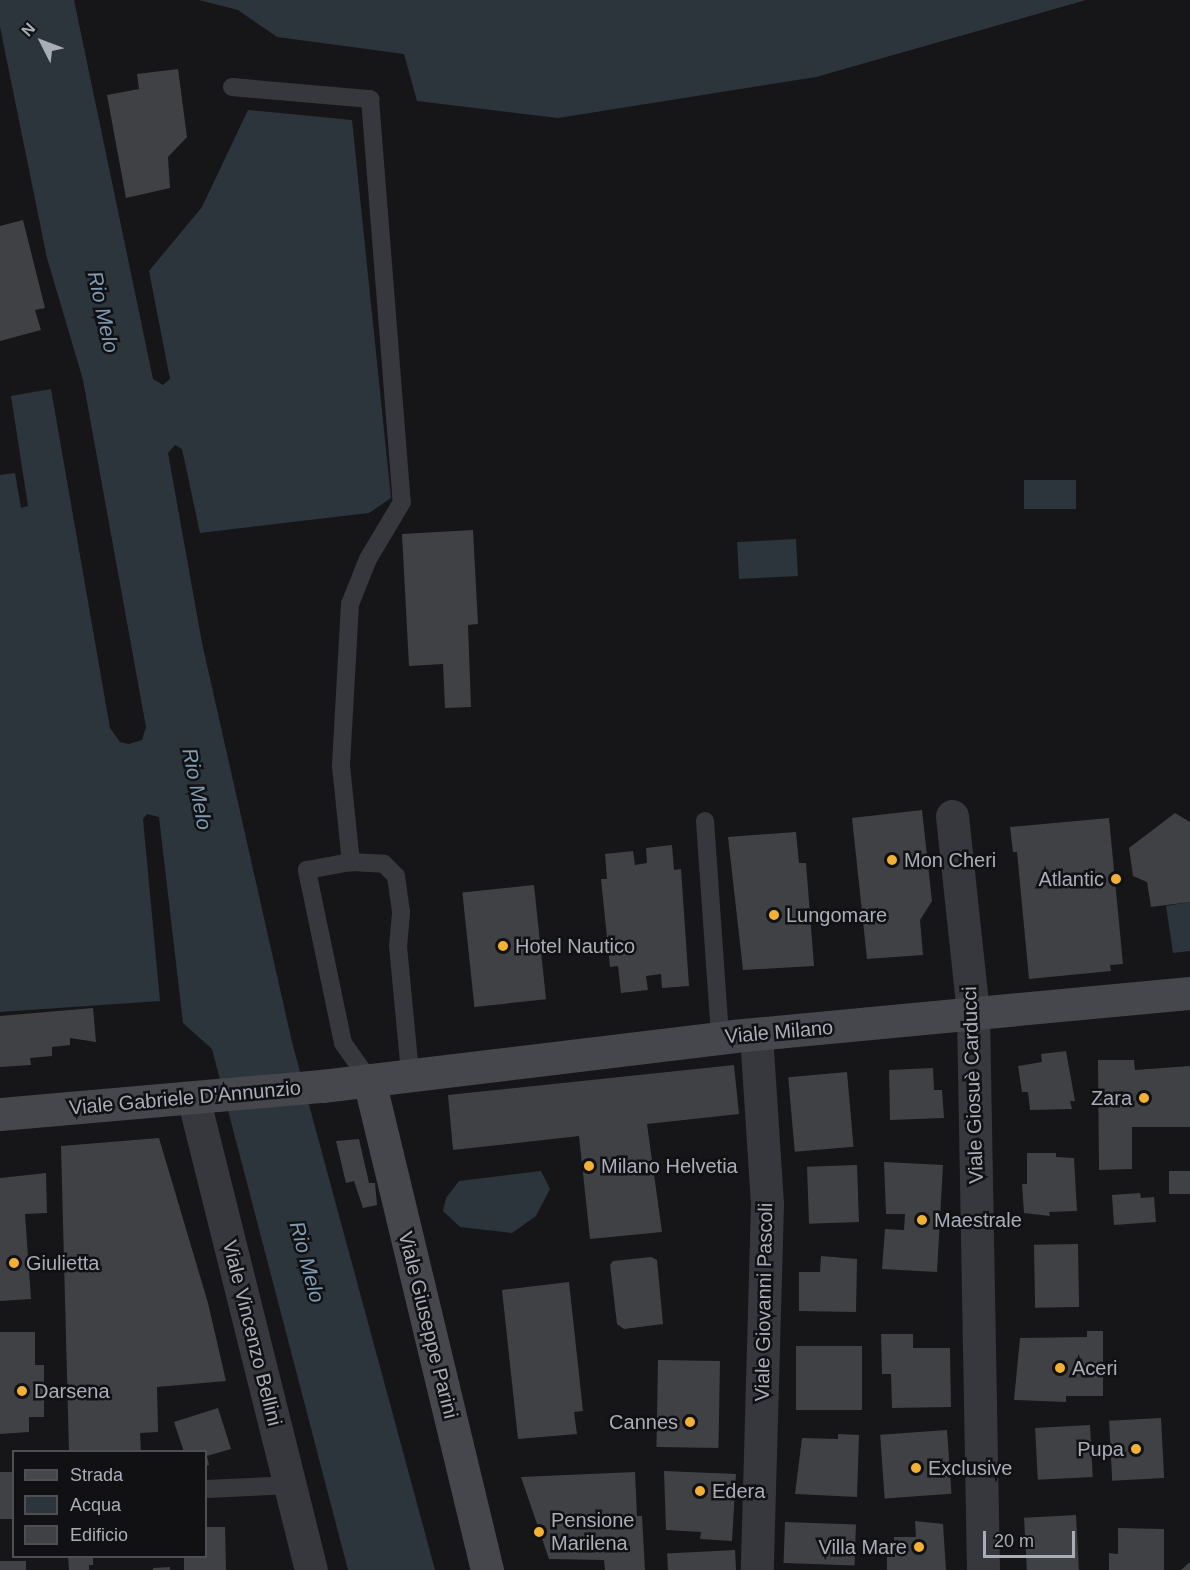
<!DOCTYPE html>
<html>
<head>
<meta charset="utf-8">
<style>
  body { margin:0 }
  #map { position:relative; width:1190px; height:1570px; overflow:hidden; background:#161618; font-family:Arial,sans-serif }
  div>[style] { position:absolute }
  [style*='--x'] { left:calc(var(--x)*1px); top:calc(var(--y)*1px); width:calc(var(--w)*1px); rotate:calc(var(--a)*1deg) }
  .water>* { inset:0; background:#2c353c; transform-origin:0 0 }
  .building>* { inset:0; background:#404145; transform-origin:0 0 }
  .lane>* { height:18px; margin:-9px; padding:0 9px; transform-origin:9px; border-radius:9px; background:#37383d }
  .street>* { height:33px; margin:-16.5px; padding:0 16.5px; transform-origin:16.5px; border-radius:16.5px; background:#37383d }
  .secondary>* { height:33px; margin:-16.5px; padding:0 16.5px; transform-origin:16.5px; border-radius:16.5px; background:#45474d }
  .dots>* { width:16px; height:16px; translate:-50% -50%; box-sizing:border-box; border:3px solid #111113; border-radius:50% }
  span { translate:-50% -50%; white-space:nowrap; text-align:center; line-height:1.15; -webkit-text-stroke:5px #111113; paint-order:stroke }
  .poi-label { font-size:20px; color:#a8adb8 }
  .left { translate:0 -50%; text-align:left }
  .right { translate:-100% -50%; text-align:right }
  .street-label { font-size:20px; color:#a8adb8 }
  .water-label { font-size:21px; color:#7f9bb3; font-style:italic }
  .legend { position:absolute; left:12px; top:1450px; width:195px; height:108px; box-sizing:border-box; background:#111113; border:2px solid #4d4f55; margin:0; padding:8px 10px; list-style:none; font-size:18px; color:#a8adb8 }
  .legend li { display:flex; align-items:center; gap:12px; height:30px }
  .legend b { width:30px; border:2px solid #4d4f55 }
  .north { position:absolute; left:12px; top:12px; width:60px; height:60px; -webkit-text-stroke:4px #111113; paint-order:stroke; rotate:312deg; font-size:16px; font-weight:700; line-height:24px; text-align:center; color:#a8adb8 }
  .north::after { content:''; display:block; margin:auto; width:21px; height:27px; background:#a8adb8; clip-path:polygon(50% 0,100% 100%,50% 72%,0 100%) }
  .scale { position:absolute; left:983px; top:1531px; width:92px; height:27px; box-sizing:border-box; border:3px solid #a8adb8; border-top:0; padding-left:8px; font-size:18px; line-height:21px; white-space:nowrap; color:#a8adb8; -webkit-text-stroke:4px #111113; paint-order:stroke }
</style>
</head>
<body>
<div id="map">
  <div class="water">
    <i style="clip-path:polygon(0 0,74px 0,153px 379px,163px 385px,170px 379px,149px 271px,202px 207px,248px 110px,352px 120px,391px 498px,369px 513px,200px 533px,182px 449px,175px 445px,168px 453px,202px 643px,292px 1042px,435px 1570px,348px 1570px,212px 1049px,183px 1023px,159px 817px,147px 814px,143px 819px,160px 1001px,0 1012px,0 475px,15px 473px,21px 508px,28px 506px,11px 396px,51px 389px,110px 728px,120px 742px,129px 744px,142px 740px,146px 727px,83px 380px,47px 258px,0 27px)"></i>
    <i style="clip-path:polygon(199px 0,1086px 0,816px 77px,558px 118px,417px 101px,404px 54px,277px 37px,238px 10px)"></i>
    <i style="left:1024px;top:480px;width:52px;height:29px"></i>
    <i style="left:796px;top:539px;width:37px;height:59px;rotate:87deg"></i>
    <i style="clip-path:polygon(1190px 902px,1190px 951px,1173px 953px,1166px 906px)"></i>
    <i style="clip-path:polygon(541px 1171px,550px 1189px,536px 1216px,512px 1233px,460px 1227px,443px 1211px,446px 1198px,459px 1181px)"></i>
  </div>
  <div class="building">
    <i style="clip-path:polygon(178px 69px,187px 137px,168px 157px,170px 188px,126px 198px,107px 95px,139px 89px,137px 74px)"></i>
    <i style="clip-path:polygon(23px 220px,45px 308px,35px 310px,41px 330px,0 341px,0 226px)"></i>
    <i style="clip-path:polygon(473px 530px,478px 624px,468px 625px,471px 707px,445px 708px,443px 664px,409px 666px,402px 534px)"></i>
    <i style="clip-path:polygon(922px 810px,932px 901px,920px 920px,923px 955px,867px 959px,852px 818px)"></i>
    <i style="clip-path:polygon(1175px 813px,1190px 822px,1190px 902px,1151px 907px,1147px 882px,1133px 876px,1129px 848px)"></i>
    <i style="clip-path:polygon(1109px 818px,1123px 964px,1110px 965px,1111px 971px,1029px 979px,1017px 852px,1013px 852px,1010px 827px)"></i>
    <i style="clip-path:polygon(796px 832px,799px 863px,806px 863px,814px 966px,743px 970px,728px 837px)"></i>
    <i style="clip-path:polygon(672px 845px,674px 870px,681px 869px,689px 986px,662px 988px,661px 974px,646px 976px,648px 990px,621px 993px,618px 966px,610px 967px,601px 879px,607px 879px,605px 854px,633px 851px,635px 865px,647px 863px,646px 848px)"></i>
    <i style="left:534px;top:885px;width:115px;height:72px;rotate:84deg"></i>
    <i style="clip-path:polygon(93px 1008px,96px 1042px,70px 1038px,70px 1045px,52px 1047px,52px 1056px,30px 1058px,31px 1065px,0 1067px,0 1016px)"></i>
    <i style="clip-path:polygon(1066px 1051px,1075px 1101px,1070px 1101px,1072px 1109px,1030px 1110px,1028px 1092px,1022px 1092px,1018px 1066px,1042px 1062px,1041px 1054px)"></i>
    <i style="clip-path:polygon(1098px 1060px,1134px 1060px,1135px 1070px,1190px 1066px,1190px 1127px,1132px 1127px,1132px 1169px,1099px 1170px)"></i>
    <i style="clip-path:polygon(734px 1065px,739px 1114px,647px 1124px,662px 1232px,590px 1239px,579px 1136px,453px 1150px,448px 1095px)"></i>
    <i style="clip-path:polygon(933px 1068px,934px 1090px,942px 1090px,944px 1118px,890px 1120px,889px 1070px)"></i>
    <i style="left:847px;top:1072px;width:75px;height:59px;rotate:85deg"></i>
    <i style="clip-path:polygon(159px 1138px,208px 1303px,226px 1381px,157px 1387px,158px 1432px,140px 1433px,141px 1452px,69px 1452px,61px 1146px)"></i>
    <i style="clip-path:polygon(359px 1139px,369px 1183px,375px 1183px,377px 1205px,363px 1208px,354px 1181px,346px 1183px,336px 1141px)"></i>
    <i style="clip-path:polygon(1027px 1153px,1056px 1153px,1056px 1157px,1074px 1158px,1077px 1211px,1049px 1212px,1050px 1216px,1024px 1213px,1022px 1184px,1027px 1184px)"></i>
    <i style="clip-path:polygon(884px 1162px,943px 1165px,937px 1272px,882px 1269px,885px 1229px,904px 1230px,905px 1214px,886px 1214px)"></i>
    <i style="left:857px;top:1165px;width:57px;height:50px;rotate:88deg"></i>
    <i style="left:1190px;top:1171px;width:23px;height:21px;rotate:90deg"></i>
    <i style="clip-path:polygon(46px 1173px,47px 1213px,25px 1214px,31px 1299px,0 1301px,0 1178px)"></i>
    <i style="clip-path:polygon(1140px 1193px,1141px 1198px,1154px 1197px,1156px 1222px,1114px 1225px,1112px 1195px)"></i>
    <i style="left:1078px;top:1244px;width:63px;height:44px;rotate:89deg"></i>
    <i style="clip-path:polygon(821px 1256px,857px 1259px,856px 1312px,799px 1311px,799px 1272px,820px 1272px)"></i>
    <i style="clip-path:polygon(651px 1257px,657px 1260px,663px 1324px,624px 1329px,617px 1324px,610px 1265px,613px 1261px)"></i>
    <i style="clip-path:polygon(569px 1282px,583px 1411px,574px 1412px,577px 1434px,518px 1439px,502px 1290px)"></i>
    <i style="clip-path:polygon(1087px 1331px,1103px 1331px,1103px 1396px,1066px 1396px,1066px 1402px,1014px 1400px,1020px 1338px,1087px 1337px)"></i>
    <i style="clip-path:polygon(0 1332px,35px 1332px,35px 1365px,44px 1365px,44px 1417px,29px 1417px,29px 1432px,0 1434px)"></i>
    <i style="clip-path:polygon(881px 1334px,913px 1334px,913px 1348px,950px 1348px,951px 1407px,892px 1408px,891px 1374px,882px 1374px)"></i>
    <i style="left:796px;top:1346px;width:66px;height:64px"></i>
    <i style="left:658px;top:1360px;width:62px;height:87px;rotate:1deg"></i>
    <i style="clip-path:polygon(218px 1408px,231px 1449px,207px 1456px,209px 1465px,206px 1466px,206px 1452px,184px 1452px,174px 1422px)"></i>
    <i style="left:1161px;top:1418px;width:60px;height:52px;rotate:87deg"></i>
    <i style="left:1090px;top:1425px;width:52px;height:55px;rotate:87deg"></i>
    <i style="left:947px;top:1430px;width:64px;height:67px;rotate:86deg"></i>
    <i style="clip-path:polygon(838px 1434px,859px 1435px,857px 1497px,795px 1494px,802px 1438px,838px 1439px)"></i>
    <i style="clip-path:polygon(664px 1471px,736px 1474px,732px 1541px,700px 1539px,701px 1532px,666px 1530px)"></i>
    <i style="left:14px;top:1472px;width:47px;height:14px;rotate:90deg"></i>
    <i style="clip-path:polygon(635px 1472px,637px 1516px,642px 1516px,645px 1570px,605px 1570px,604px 1560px,549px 1559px,521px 1477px)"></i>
    <i style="left:1076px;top:1515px;width:55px;height:52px;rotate:87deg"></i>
    <i style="clip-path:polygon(915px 1521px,943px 1524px,946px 1570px,887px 1570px,887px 1557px,895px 1557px,894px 1537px,916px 1537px)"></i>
    <i style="left:785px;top:1522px;width:71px;height:41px;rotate:2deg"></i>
    <i style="clip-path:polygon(206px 1527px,225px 1527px,226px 1570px,184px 1570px,184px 1556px,206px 1556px)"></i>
    <i style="clip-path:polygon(1118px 1528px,1164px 1529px,1164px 1570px,1109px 1570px,1109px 1553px,1118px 1554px)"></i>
    <i style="left:735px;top:1550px;width:20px;height:68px;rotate:87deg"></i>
    <i style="clip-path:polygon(68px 1556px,93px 1556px,93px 1565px,89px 1565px,89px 1570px,69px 1570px)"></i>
    <i style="left:26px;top:1561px;width:9px;height:26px;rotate:90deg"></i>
    <i style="clip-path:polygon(1190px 1562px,1190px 1570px,1181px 1570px)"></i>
    <i style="clip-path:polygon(170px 1567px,170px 1570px,153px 1570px,153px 1568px)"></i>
  </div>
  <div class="lane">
    <i style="--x:232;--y:87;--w:139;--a:5"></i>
    <i style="--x:370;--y:99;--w:404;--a:85.5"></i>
    <i style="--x:402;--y:502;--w:66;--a:120.8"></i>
    <i style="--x:368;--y:559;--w:48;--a:111.8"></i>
    <i style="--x:350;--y:604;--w:162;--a:93.2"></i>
    <i style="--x:341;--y:766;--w:97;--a:84.1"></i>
    <i style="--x:705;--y:821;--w:217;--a:86"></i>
    <i style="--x:369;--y:1080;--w:45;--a:-125.1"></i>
    <i style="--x:343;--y:1043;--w:177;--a:-101.8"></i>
    <i style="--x:307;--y:870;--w:45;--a:-10.3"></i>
    <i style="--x:351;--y:862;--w:33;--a:3"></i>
    <i style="--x:384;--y:864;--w:17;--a:45"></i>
    <i style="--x:396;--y:876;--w:37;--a:82"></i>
    <i style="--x:401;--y:913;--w:33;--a:95"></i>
    <i style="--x:398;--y:946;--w:129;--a:84.6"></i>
    <i style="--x:206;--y:1489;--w:84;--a:-2.7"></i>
  </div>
  <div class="street">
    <i style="--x:952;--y:816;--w:199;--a:83.9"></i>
    <i style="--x:973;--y:1014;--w:556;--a:88.97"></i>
    <i style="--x:756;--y:1034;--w:169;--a:86.3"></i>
    <i style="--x:767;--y:1203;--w:367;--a:91.6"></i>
    <i style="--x:193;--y:1097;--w:487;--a:76"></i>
  </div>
  <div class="secondary">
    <i style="--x:369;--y:1080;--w:504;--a:76.46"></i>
    <i style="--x:0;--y:1114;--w:323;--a:-5"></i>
    <i style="--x:322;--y:1086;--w:414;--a:-6.9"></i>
    <i style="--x:733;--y:1036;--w:459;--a:-5.4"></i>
  </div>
  <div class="dots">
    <i style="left:892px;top:860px;background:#f2b134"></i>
    <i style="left:1116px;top:879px;background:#f2b134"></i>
    <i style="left:774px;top:915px;background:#f2b134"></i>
    <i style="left:503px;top:946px;background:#f2b134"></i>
    <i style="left:1144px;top:1098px;background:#f2b134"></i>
    <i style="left:589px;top:1166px;background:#f2b134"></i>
    <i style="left:922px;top:1220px;background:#f2b134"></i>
    <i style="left:14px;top:1263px;background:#f2b134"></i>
    <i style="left:1060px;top:1368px;background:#f2b134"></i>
    <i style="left:22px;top:1391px;background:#f2b134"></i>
    <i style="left:690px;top:1422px;background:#f2b134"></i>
    <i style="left:1136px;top:1449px;background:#f2b134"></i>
    <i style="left:916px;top:1468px;background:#f2b134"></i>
    <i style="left:700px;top:1491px;background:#f2b134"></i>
    <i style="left:539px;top:1532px;background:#f2b134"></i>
    <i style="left:919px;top:1547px;background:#f2b134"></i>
  </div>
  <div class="poi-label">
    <span class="left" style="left:904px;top:860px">Mon Cheri</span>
    <span class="right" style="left:1104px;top:879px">Atlantic</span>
    <span class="left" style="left:786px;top:915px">Lungomare</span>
    <span class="left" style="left:515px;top:946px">Hotel Nautico</span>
    <span class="right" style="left:1132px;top:1098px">Zara</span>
    <span class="left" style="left:601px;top:1166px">Milano Helvetia</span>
    <span class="left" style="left:934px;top:1220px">Maestrale</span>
    <span class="left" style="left:26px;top:1263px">Giulietta</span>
    <span class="left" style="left:1072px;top:1368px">Aceri</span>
    <span class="left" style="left:34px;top:1391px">Darsena</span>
    <span class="right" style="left:678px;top:1422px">Cannes</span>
    <span class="right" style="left:1124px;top:1449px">Pupa</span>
    <span class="left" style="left:928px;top:1468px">Exclusive</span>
    <span class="left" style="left:712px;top:1491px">Edera</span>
    <span class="left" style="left:551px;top:1532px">Pensione<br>Marilena</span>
    <span class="right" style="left:907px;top:1547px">Villa Mare</span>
  </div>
  <div class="street-label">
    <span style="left:779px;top:1032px;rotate:-5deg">Viale Milano</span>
    <span style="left:973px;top:1085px;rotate:-92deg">Viale Giosuè Carducci</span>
    <span style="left:185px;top:1098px;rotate:-5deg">Viale Gabriele D'Annunzio</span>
    <span style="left:764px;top:1302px;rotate:-89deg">Viale Giovanni Pascoli</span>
    <span style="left:428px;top:1325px;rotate:76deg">Viale Giuseppe Parini</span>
    <span style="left:252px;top:1333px;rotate:76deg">Viale Vincenzo Bellini</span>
  </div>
  <div class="water-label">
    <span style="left:103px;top:312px;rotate:78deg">Rio Melo</span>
    <span style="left:197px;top:789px;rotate:79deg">Rio Melo</span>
    <span style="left:307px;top:1262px;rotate:75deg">Rio Melo</span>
  </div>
  <ul class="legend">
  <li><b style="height:8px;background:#45474d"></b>Strada</li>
  <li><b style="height:16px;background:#2c353c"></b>Acqua</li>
  <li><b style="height:16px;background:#404145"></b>Edificio</li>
  </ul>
  <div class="north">N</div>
  <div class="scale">20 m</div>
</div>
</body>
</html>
